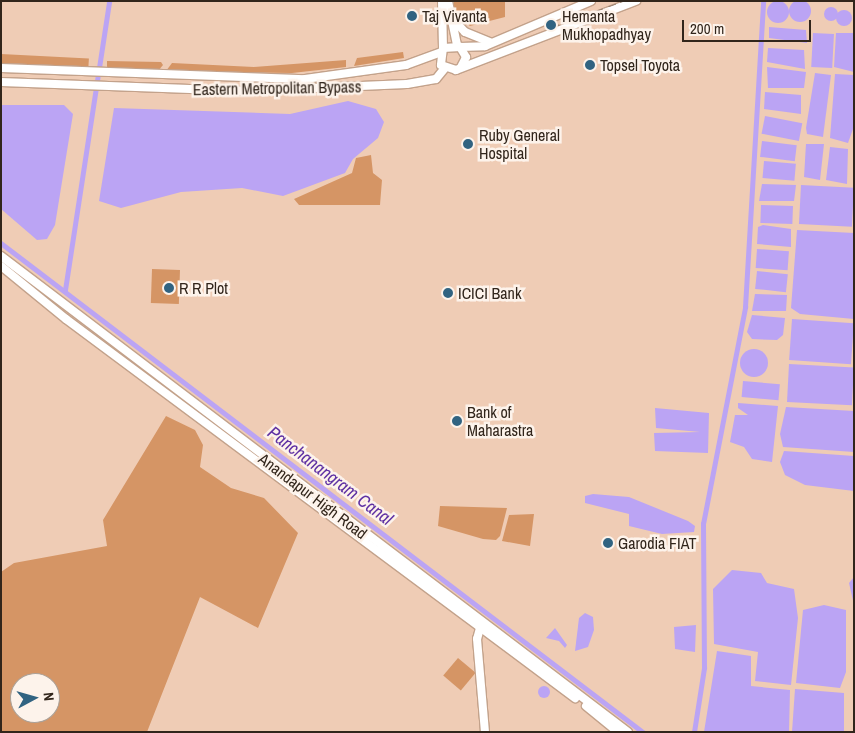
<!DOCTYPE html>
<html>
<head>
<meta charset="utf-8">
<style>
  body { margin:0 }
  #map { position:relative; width:855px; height:733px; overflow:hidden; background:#efccb5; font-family:"Archivo Narrow",sans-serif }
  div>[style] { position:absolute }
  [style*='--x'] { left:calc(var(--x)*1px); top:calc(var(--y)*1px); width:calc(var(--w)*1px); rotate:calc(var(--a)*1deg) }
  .green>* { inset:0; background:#d59565; transform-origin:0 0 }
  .water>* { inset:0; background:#bba4f4; transform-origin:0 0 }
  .round { border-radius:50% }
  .canal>* { height:4.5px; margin:-2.25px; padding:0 2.25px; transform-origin:2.25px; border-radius:2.25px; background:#bba4f4 }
  .roads { filter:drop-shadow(1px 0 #c3a28b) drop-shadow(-1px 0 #c3a28b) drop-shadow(0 1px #c3a28b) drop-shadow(0 -1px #c3a28b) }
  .major>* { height:8px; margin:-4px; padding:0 4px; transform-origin:4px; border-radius:4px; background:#fff }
  .rail>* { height:1px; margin-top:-0.5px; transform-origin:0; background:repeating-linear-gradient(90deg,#957d6c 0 8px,transparent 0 12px) }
  .dots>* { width:14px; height:14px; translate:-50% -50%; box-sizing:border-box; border:2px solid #fdf3eb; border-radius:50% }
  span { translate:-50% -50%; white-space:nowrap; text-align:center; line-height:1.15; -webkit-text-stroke:5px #fdf3eb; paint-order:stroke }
  .poi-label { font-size:16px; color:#31251b }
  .left { translate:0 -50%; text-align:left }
  .street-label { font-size:16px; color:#31251b }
  .water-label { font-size:18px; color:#5f31a3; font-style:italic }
  .frame { position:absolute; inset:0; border:2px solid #31251b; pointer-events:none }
  .north { position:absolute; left:10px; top:673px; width:50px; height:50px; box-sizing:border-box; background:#fdf3eb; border:1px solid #aba198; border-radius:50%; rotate:84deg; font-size:14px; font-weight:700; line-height:20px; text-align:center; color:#31251b }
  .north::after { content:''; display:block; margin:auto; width:18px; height:22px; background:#316381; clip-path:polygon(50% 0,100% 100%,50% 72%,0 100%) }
  .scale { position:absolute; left:682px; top:20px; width:129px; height:22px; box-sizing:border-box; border:2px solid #31251b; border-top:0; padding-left:6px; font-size:15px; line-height:18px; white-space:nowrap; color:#31251b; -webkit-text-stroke:4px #fdf3eb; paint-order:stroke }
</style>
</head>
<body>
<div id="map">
  <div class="green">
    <i style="clip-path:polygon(454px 1px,505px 1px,505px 17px,470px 26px,454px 12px)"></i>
    <i style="clip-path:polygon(403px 52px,404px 58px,354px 66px,357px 58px)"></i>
    <i style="left:1px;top:54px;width:88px;height:9px;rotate:3deg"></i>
    <i style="clip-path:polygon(346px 60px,346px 67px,292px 73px,166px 71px,172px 63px,254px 67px)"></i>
    <i style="clip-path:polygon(107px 61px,161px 62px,163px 65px,158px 71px,107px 68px)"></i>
    <i style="clip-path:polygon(371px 155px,373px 173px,382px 180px,380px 205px,299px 205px,294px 199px,352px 173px,356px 158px)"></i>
    <i style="left:180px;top:270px;width:34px;height:28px;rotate:92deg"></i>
    <i style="clip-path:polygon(evenodd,166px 416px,195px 430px,203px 445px,200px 467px,231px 488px,264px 498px,298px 533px,258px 628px,200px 597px,147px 732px,1px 732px,1px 572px,14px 563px,107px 546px,103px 520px,166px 416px,20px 683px,50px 683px,50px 713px,20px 713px,20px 683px)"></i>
    <i style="clip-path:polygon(440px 506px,507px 508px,500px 536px,496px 540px,483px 539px,438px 526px)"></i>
    <i style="clip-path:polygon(534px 514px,530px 546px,502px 541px,509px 515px)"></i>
    <i style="left:458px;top:658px;width:23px;height:23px;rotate:40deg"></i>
  </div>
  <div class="water">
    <i class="round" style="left:789px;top:0;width:22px;height:22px"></i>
    <i class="round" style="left:767px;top:1px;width:22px;height:22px"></i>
    <i class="round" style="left:824px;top:7px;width:14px;height:14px"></i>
    <i class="round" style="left:836px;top:10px;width:16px;height:16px"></i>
    <i style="clip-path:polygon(769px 27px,806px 30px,807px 43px,769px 38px)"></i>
    <i style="left:813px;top:33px;width:21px;height:34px;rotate:3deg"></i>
    <i style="clip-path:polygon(836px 33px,854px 33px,854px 72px,834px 67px)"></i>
    <i style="clip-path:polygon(768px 48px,804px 50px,805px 69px,767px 62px)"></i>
    <i style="clip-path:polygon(767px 67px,806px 72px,804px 88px,768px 88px)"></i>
    <i style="clip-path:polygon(815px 73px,831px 75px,823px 137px,807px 134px,806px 128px)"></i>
    <i style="clip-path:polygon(835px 74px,854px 75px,853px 129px,848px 143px,830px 138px)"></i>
    <i style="clip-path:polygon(765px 92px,801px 95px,801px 114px,764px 109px)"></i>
    <i style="clip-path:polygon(348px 101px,376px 109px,384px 122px,378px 138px,353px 159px,345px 173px,283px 196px,242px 188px,181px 192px,121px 208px,99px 201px,114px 108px,290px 114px)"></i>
    <i style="clip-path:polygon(1px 105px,64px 105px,73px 114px,55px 225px,47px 239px,37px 240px,1px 209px)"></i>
    <i style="left:765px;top:116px;width:38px;height:18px;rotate:11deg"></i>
    <i style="left:762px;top:141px;width:35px;height:16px;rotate:7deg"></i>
    <i style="clip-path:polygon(806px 144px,824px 144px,820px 180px,804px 177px)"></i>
    <i style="clip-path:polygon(830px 147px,848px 149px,847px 184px,826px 180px)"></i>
    <i style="left:764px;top:161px;width:32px;height:17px;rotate:5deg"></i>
    <i style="clip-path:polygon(762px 184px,796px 185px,794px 201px,759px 201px)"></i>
    <i style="left:801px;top:185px;width:53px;height:39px;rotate:3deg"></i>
    <i style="left:761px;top:205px;width:32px;height:18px;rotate:2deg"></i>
    <i style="clip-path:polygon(763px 225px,791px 229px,791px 247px,757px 244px,758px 227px)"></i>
    <i style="clip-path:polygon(797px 230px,854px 233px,854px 319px,800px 314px,791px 308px)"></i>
    <i style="left:757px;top:249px;width:32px;height:19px;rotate:4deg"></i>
    <i style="left:757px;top:271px;width:31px;height:18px;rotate:6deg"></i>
    <i style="clip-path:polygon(755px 294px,787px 295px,786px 311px,752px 311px)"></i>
    <i style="clip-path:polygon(752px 315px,785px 318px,783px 335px,777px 340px,752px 339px,747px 332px)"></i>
    <i style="left:792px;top:319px;width:62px;height:41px;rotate:4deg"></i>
    <i class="round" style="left:740px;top:349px;width:28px;height:28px"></i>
    <i style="left:789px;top:364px;width:65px;height:38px;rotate:3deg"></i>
    <i style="left:743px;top:381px;width:37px;height:16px;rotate:5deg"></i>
    <i style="clip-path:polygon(738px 403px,778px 406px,772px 462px,752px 459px,744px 447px,730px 442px,735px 415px,748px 415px,738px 408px)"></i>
    <i style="clip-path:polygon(786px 407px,854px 411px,854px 452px,783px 447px,780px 434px)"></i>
    <i style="clip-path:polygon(655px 408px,709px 413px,708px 453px,655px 451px,654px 433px,700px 432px,656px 428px)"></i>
    <i style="clip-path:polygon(784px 451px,854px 456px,854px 491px,805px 485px,785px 475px,780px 462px)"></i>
    <i style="clip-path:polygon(593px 494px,629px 497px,688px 521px,695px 526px,694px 532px,662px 534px,629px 526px,629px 514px,585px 503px,585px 496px)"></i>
    <i style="clip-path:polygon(732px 570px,761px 573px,767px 583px,794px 589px,798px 618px,791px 685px,755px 681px,758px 652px,714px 644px,713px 589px)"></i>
    <i style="clip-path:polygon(854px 577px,854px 605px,849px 583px)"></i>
    <i style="clip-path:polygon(824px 605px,846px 610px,846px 672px,840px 688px,796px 683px,803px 610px)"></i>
    <i style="clip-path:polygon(585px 613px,593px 617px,594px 630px,588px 647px,575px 651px,579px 618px)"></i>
    <i style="clip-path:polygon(696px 625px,695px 652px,675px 649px,674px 627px)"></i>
    <i style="clip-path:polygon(555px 628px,567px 645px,565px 648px,559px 641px,546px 638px)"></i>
    <i style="clip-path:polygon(717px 651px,751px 656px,751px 686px,790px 690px,789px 732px,704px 732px)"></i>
    <i class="round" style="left:538px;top:686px;width:12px;height:12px"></i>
    <i style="clip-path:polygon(795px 689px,844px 693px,844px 732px,792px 732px)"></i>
  </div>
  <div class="canal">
    <i style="--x:1;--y:243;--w:807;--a:37.3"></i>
    <i style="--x:65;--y:290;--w:292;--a:-81.3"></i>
    <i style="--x:694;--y:732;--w:65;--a:-81.1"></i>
    <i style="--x:704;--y:668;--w:144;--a:-90.4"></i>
    <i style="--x:703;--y:524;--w:221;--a:-79"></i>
    <i style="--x:745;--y:307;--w:307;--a:-86.6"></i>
  </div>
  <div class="roads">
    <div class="major">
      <i style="--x:442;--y:1;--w:47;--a:88.8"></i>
      <i style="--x:448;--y:1;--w:45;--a:78.4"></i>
      <i style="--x:449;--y:15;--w:23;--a:47"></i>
      <i style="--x:465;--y:32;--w:27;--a:22"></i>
      <i style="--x:460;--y:47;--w:25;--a:-2"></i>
      <i style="--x:485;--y:46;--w:115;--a:-23"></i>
      <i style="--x:461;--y:67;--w:11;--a:-63"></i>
      <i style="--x:466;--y:57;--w:12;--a:-121"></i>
      <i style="--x:460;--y:47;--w:17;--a:177"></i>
      <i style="--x:443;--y:48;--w:17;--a:97"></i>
      <i style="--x:441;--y:65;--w:16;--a:18"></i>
      <i style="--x:456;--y:70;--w:193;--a:-21"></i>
      <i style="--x:1;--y:68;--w:304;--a:2.1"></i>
      <i style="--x:305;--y:79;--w:102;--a:-7.9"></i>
      <i style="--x:406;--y:65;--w:37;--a:-20"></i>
      <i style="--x:1;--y:82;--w:243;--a:2.1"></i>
      <i style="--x:244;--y:91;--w:163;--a:-2.5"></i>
      <i style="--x:407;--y:84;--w:29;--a:-10"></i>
      <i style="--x:436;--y:79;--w:14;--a:-51"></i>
      <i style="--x:1;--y:256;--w:787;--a:37.2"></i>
      <i style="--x:1;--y:266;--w:84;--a:39.2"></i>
      <i style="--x:66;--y:319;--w:635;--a:36.67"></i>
      <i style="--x:480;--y:628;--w:11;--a:105"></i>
      <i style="--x:477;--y:639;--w:93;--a:85.1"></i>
      <i style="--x:586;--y:706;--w:41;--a:39.1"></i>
    </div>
  </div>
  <div class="rail">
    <i style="--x:552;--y:27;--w:76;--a:-20.1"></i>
  </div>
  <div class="dots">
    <i style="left:412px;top:16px;background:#316381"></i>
    <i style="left:551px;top:25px;background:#316381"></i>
    <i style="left:590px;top:65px;background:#316381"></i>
    <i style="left:468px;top:144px;background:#316381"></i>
    <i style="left:169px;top:288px;background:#316381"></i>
    <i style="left:448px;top:293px;background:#316381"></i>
    <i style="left:457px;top:421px;background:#316381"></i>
    <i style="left:608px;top:543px;background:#316381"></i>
  </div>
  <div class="poi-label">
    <span class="left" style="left:422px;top:16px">Taj Vivanta</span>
    <span class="left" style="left:562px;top:25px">Hemanta<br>Mukhopadhyay</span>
    <span class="left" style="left:600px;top:65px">Topsel Toyota</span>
    <span class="left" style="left:479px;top:144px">Ruby General<br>Hospital</span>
    <span class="left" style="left:179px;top:288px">R R Plot</span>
    <span class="left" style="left:458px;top:293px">ICICI Bank</span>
    <span class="left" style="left:467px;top:421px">Bank of<br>Maharastra</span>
    <span class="left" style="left:618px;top:543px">Garodia FIAT</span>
  </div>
  <div class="street-label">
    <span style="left:277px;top:88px;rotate:-1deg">Eastern Metropolitan Bypass</span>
    <span style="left:313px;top:496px;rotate:37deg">Anandapur High Road</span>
  </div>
  <div class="water-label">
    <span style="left:330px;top:476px;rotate:37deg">Panchanangram Canal</span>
  </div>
  <div class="frame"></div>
  <div class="north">N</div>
  <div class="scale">200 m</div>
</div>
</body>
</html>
